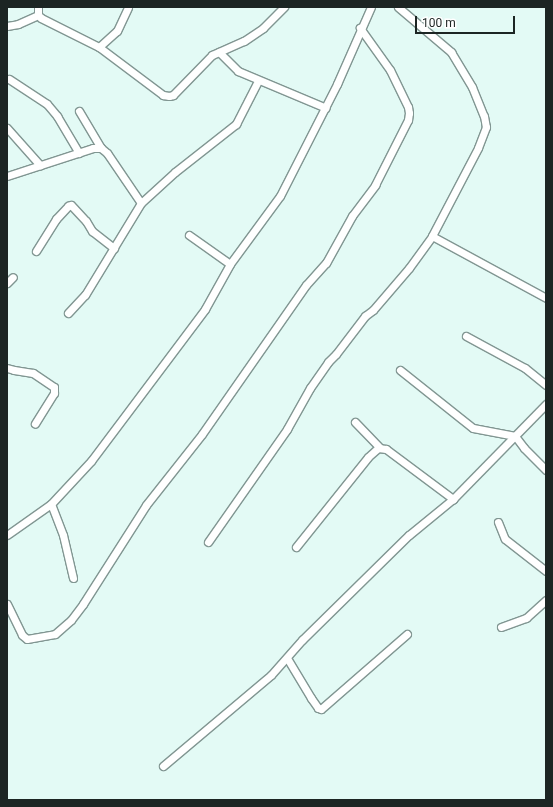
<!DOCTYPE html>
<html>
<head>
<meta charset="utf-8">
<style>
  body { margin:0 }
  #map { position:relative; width:553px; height:807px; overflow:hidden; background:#e3faf5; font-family:Roboto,sans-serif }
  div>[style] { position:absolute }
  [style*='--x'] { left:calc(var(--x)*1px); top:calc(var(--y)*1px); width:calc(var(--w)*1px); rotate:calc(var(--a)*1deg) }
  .roads { filter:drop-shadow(1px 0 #819692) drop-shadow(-1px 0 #819692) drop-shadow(0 1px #819692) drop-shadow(0 -1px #819692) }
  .street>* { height:7px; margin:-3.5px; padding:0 3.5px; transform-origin:3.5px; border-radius:3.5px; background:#fff }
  span { translate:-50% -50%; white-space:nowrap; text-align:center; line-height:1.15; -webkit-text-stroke:3px #fff; paint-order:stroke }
  .frame { position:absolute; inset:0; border:8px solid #1c2523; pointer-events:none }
  .scale { position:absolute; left:415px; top:16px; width:100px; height:18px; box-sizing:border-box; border:2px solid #1c2523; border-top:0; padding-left:5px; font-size:12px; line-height:14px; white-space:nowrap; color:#1c2523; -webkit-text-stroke:3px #fff; paint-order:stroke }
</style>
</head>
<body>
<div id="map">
  <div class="roads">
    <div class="street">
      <i style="--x:38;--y:7;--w:8;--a:90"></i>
      <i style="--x:38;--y:15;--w:4;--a:45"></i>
      <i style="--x:41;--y:18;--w:65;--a:26.6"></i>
      <i style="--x:99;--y:47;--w:80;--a:36.9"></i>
      <i style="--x:163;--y:95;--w:6;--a:9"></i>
      <i style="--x:169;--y:96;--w:4;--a:-14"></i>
      <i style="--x:173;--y:95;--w:56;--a:-45.7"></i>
      <i style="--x:212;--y:55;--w:35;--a:-24"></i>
      <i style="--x:244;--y:41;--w:23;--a:-34"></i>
      <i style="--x:263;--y:28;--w:30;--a:-45"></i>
      <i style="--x:398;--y:7;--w:70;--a:40.3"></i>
      <i style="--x:451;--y:52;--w:41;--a:59"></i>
      <i style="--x:472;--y:87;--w:31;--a:68"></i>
      <i style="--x:484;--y:116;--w:11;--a:80"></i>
      <i style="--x:486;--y:127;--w:22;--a:111"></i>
      <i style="--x:478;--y:148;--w:99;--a:117.6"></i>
      <i style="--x:432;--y:236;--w:130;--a:28.5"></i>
      <i style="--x:7;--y:26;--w:11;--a:-10"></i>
      <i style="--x:18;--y:24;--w:22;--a:-24"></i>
      <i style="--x:99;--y:47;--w:24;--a:-42"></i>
      <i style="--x:117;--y:31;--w:26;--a:-65"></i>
      <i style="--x:219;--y:52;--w:27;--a:45"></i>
      <i style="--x:238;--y:71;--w:95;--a:22.8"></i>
      <i style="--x:9;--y:79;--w:45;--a:33.3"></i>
      <i style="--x:47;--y:104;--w:16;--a:50"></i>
      <i style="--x:57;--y:116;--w:43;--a:59.3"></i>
      <i style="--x:79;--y:111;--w:43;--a:59.3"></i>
      <i style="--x:7;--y:128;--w:50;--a:48.3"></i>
      <i style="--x:7;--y:176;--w:90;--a:-18"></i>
      <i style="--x:93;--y:148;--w:8;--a:0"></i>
      <i style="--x:101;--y:148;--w:8;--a:40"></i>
      <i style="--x:107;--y:153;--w:60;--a:55.8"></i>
      <i style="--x:189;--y:235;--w:50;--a:35.3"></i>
      <i style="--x:36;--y:251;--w:38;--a:-58"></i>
      <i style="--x:56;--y:219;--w:18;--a:-47"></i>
      <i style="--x:68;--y:206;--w:3;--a:-18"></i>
      <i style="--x:71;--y:205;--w:22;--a:47"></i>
      <i style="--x:86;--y:221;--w:12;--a:59"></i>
      <i style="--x:92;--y:231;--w:28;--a:38"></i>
      <i style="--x:7;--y:283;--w:8;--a:-45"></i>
      <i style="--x:68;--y:313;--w:25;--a:-47"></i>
      <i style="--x:85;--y:295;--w:108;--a:-58.7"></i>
      <i style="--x:141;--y:203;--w:46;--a:-42.4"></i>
      <i style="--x:175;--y:172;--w:78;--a:-38.2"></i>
      <i style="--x:236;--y:124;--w:48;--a:-62.9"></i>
      <i style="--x:466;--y:336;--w:67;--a:28.5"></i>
      <i style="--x:525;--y:368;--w:27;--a:39"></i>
      <i style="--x:7;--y:368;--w:7;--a:16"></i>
      <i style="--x:14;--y:370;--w:19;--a:9"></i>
      <i style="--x:33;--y:373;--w:25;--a:34"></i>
      <i style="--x:54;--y:387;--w:6;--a:90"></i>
      <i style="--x:54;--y:393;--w:36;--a:122"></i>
      <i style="--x:400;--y:370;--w:93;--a:38.5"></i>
      <i style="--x:473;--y:428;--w:43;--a:10.8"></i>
      <i style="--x:515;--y:436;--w:15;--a:53"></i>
      <i style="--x:524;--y:448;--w:31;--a:45"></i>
      <i style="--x:355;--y:422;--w:36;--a:46"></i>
      <i style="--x:498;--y:522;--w:18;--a:68"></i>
      <i style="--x:505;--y:539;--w:52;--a:38"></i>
      <i style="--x:7;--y:535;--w:54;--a:-35.2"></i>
      <i style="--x:208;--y:542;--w:138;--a:-55"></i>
      <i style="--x:287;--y:429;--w:47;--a:-60.7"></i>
      <i style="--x:310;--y:388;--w:32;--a:-55"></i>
      <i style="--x:328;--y:362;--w:11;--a:-45"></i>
      <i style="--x:336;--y:354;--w:48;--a:-52.7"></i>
      <i style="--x:365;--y:316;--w:10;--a:-37"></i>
      <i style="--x:373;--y:310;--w:55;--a:-49.4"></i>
      <i style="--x:409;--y:268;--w:39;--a:-54"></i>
      <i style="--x:296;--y:547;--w:115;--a:-51.3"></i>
      <i style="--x:368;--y:457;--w:13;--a:-42"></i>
      <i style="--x:378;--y:448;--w:8;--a:7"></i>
      <i style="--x:386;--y:449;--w:84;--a:36.7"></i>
      <i style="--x:73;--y:578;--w:44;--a:-103.1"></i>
      <i style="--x:63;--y:535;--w:33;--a:-111"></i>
      <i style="--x:51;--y:504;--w:59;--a:-47.1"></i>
      <i style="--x:91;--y:461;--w:190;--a:-53.1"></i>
      <i style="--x:205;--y:309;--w:51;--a:-60.9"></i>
      <i style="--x:230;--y:264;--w:84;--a:-53.7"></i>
      <i style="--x:280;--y:196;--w:126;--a:-63"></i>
      <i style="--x:337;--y:84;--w:84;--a:-66.2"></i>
      <i style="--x:7;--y:604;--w:34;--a:64"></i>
      <i style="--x:22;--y:635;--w:6;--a:39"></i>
      <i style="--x:27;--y:639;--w:28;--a:-10"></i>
      <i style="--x:55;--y:634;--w:21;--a:-41"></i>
      <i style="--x:71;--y:620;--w:20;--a:-53"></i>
      <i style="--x:83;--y:604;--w:117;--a:-57.5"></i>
      <i style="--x:146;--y:505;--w:90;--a:-51.7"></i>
      <i style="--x:202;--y:434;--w:182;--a:-55.1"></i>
      <i style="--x:306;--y:285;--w:30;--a:-48"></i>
      <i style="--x:326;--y:263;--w:54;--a:-61"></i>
      <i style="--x:352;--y:216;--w:39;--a:-53"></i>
      <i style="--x:375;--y:185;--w:73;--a:-63.1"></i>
      <i style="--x:408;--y:120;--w:7;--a:-82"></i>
      <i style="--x:409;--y:113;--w:6;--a:-99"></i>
      <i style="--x:408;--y:107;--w:41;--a:-115.9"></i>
      <i style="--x:390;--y:70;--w:52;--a:-125.5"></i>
      <i style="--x:501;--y:627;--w:27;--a:-20"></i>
      <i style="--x:526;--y:618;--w:27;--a:-42"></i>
      <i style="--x:287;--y:658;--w:47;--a:59"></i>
      <i style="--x:311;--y:698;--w:12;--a:55"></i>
      <i style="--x:318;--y:708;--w:3;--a:18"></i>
      <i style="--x:321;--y:709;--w:114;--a:-41.1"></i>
      <i style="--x:163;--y:766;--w:141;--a:-40.1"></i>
      <i style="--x:271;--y:675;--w:47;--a:-48.5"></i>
      <i style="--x:302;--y:640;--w:150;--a:-44.5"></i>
      <i style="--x:409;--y:535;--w:57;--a:-39.3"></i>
      <i style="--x:453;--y:499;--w:133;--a:-45.6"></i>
    </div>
  </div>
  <div class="frame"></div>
  <div class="scale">100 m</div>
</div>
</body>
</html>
